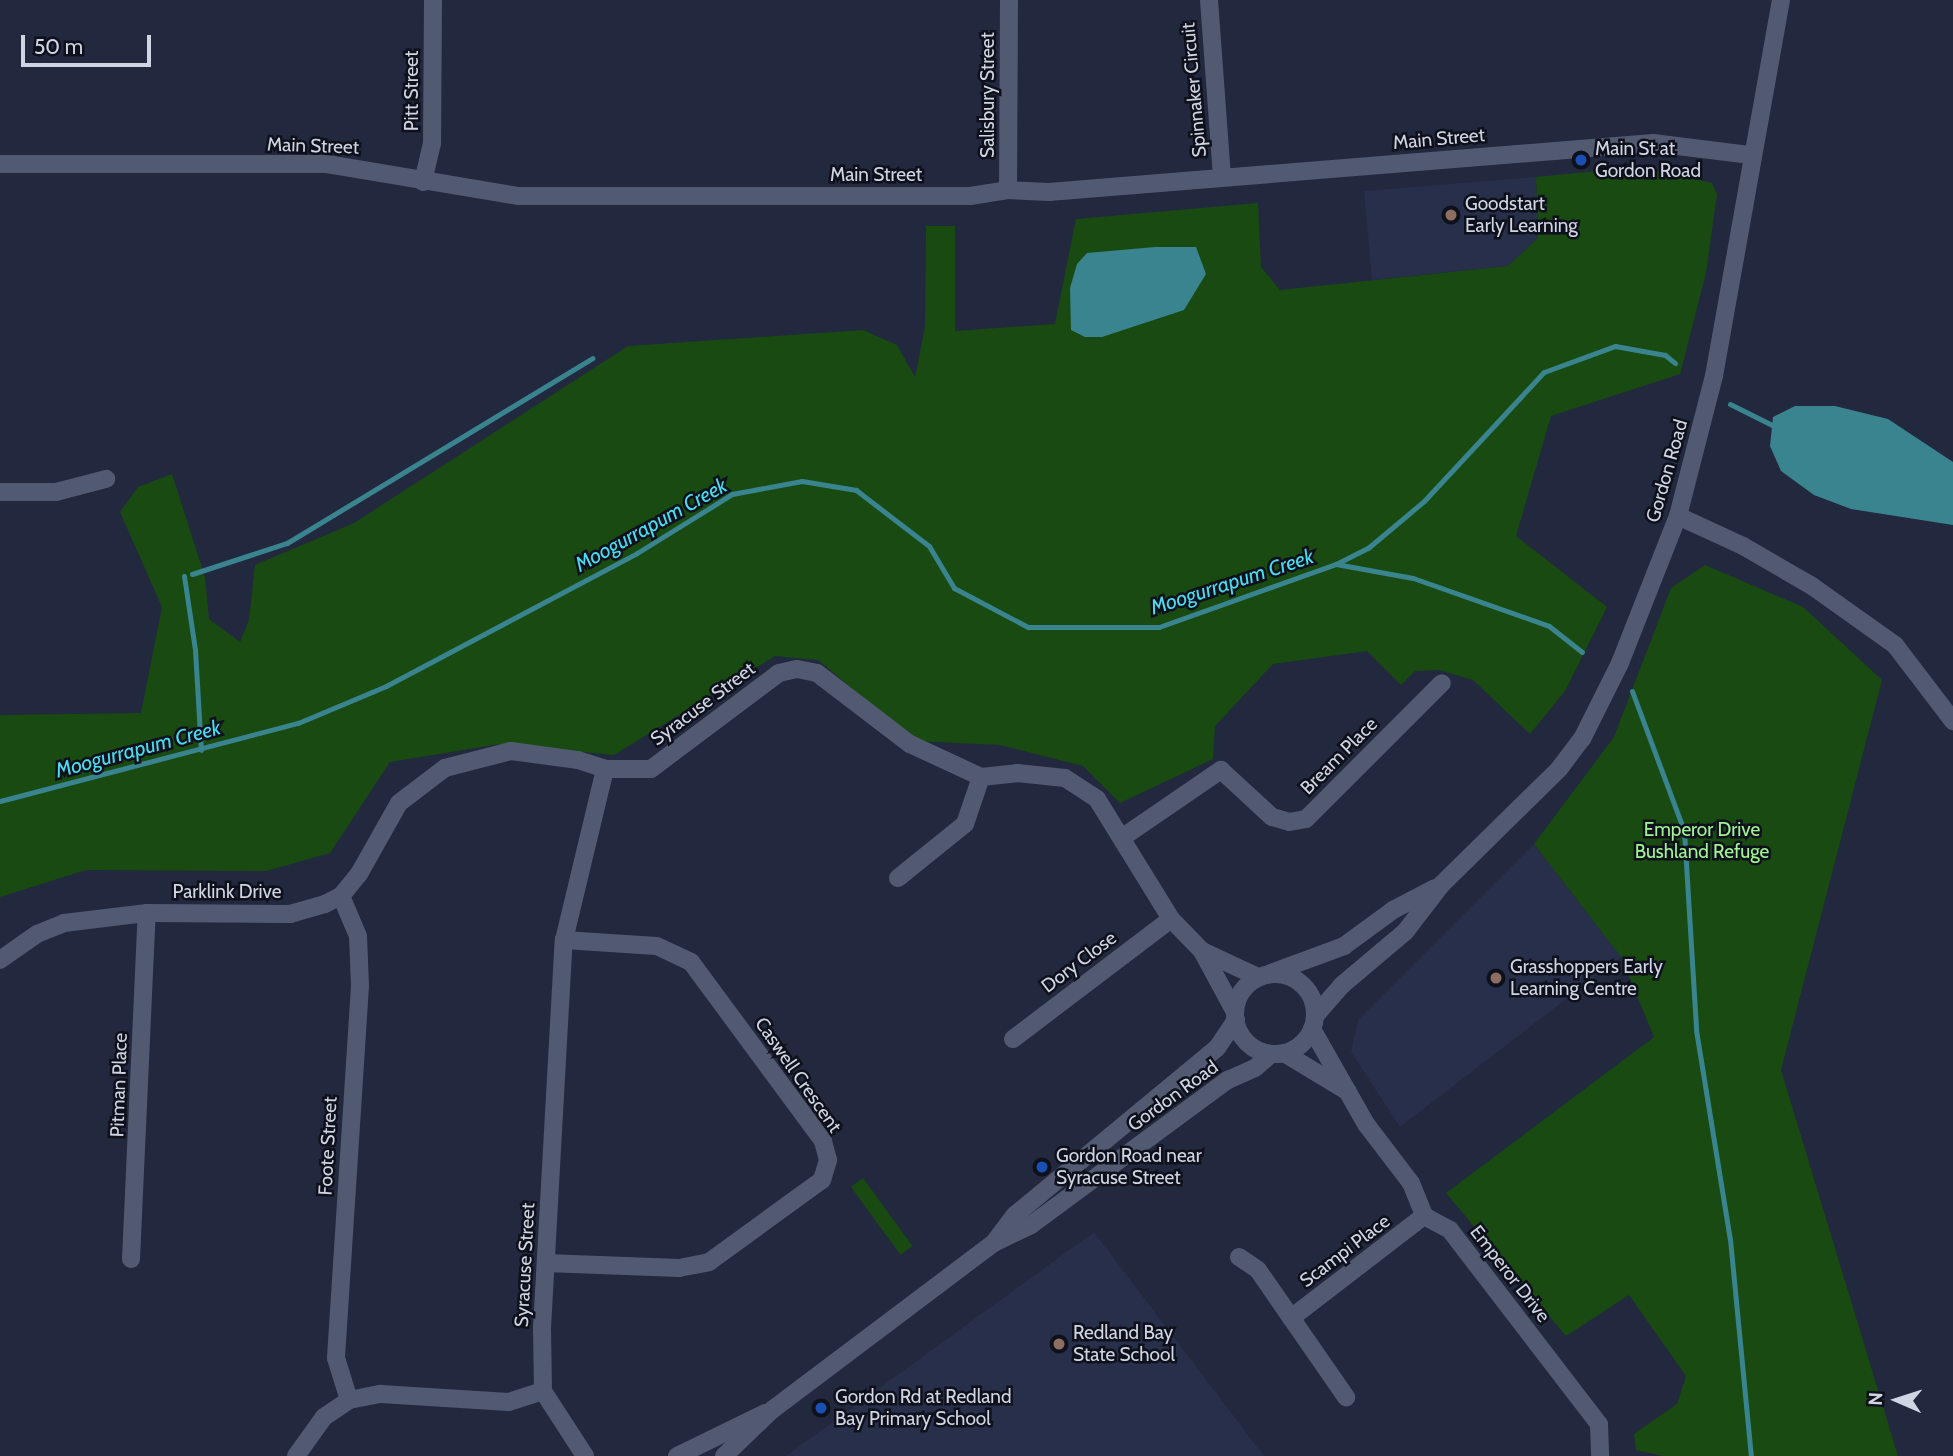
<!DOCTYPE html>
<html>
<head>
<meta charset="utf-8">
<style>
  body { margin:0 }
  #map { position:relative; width:1953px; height:1456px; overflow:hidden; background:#22283d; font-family:Cabin,sans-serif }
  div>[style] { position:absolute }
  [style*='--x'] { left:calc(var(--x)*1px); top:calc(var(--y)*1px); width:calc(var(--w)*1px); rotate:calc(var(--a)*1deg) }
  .built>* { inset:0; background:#272f4a }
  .green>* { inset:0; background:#194a12; transform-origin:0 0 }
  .water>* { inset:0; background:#39848f }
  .stream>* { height:5px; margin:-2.5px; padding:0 2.5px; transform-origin:2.5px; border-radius:2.5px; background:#39848f }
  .minor>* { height:18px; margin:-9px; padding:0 9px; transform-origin:9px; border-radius:9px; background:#525a72 }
  .minor>.ring { margin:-9px; padding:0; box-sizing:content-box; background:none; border:18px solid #525a72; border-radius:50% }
  .dots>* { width:19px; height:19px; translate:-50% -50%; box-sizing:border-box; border:4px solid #0e111b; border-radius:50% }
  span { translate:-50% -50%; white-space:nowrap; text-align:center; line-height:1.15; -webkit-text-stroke:5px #0e111b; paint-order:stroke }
  .street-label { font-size:19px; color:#d0d5e3 }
  .poi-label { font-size:19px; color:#d0d5e3 }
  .left { translate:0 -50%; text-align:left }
  .park-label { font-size:19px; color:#a0f592 }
  .water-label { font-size:21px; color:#48ddf0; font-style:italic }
  .north { position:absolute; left:1862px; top:1365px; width:70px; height:70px; -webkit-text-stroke:5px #0e111b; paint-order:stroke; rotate:273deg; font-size:19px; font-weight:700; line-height:28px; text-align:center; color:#d0d5e3 }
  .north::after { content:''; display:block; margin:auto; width:24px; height:32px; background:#d0d5e3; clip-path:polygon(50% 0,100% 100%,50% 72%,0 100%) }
  .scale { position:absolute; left:21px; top:35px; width:130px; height:32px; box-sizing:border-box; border:4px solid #d0d5e3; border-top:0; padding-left:9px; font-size:21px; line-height:24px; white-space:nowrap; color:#d0d5e3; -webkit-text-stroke:5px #0e111b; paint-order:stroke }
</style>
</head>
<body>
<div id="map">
  <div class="built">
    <i style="clip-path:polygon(1536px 177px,1538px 238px,1508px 266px,1372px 280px,1364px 191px)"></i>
    <i style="clip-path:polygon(1534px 844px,1621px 957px,1400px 1127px,1351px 1052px,1358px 1020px)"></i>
    <i style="clip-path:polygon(1094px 1232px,1264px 1456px,786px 1456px)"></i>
  </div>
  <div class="green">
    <i style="clip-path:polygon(1638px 167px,1712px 183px,1717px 194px,1706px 273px,1680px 374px,1551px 416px,1516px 536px,1607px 607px,1565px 691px,1530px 734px,1473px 680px,1439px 670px,1415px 671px,1401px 685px,1367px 651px,1273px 664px,1215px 726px,1213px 759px,1120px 803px,1083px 766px,1000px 745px,915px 741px,818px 660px,775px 656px,614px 755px,500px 744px,390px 762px,330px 853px,266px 871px,86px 870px,0 897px,0 715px,141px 713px,162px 607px,120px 512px,138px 487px,172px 474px,205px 577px,209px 619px,240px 642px,249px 620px,255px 565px,354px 523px,628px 346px,863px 330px,897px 345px,915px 377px,925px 327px,926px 226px,955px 226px,955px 331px,1055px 324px,1076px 219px,1258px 203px,1261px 267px,1280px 290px,1508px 266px,1538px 238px,1536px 177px)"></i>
    <i style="clip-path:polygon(1705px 565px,1803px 607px,1882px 680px,1781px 1070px,1898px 1456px,1663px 1456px,1636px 1450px,1634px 1434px,1677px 1404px,1686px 1376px,1629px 1295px,1566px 1336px,1446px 1193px,1654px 1037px,1621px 957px,1534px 844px,1614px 737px,1671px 588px)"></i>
    <i style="left:863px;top:1178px;width:84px;height:15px;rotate:54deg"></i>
  </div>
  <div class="water">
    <i style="clip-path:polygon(1155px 247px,1196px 247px,1206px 274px,1184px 310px,1102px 337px,1085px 337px,1071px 330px,1070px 288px,1077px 264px,1087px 253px)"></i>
    <i style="clip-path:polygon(1795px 406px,1835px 406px,1888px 419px,1953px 462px,1953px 525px,1851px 509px,1814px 495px,1781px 471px,1770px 446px,1773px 417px)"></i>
  </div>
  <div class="stream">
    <i style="--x:1730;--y:404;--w:51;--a:26.6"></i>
    <i style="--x:1336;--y:564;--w:78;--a:10.3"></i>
    <i style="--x:1413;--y:578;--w:144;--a:19.4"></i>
    <i style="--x:1549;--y:626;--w:42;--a:38.2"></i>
    <i style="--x:192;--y:574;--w:100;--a:-18.1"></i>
    <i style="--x:287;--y:543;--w:357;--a:-31.2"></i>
    <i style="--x:184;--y:576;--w:75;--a:81.5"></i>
    <i style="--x:195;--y:650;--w:100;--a:86.6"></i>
    <i style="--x:1632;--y:691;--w:149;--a:69.6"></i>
    <i style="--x:1684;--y:831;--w:199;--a:86.5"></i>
    <i style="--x:1696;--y:1030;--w:212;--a:80.8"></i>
    <i style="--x:1730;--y:1239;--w:218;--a:84.5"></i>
    <i style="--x:0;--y:801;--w:308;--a:-14.7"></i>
    <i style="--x:298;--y:723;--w:95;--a:-22.8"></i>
    <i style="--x:386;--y:686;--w:284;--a:-27.9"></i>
    <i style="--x:637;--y:553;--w:112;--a:-31.8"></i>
    <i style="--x:732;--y:494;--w:71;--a:-10.5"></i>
    <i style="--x:802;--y:481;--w:55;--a:9.5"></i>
    <i style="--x:856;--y:490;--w:92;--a:37.5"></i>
    <i style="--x:929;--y:546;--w:49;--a:59.2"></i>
    <i style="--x:954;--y:588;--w:84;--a:27.8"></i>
    <i style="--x:1028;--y:627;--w:131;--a:0"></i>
    <i style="--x:1159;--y:627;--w:188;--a:-19.6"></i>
    <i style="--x:1336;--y:564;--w:36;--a:-27"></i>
    <i style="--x:1368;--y:548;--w:73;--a:-40"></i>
    <i style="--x:1424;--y:501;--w:176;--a:-47.1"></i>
    <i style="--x:1544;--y:372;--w:76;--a:-20.1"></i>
    <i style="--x:1615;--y:346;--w:51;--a:10.2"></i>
    <i style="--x:1665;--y:355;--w:13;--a:39"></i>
  </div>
  <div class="minor">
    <i style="--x:1209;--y:0;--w:178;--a:85.8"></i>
    <i style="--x:0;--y:164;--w:327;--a:0"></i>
    <i style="--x:327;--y:164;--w:195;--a:9.5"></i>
    <i style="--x:519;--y:196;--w:451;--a:0"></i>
    <i style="--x:970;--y:196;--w:38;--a:-9"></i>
    <i style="--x:1008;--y:190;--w:41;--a:2.8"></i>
    <i style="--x:1049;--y:192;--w:606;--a:-4.64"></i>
    <i style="--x:1653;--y:143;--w:99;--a:7"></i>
    <i style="--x:423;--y:182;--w:39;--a:-77"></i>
    <i style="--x:432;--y:144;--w:144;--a:-89.6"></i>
    <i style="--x:1008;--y:190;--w:190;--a:-89.7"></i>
    <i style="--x:0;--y:492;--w:56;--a:0"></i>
    <i style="--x:56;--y:492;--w:52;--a:-14.6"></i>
    <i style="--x:1678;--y:516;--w:72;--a:24.8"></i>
    <i style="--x:1743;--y:546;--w:80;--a:30.1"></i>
    <i style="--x:1812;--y:586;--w:102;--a:35.4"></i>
    <i style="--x:1895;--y:645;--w:96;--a:52.7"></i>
    <i style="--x:1123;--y:837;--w:119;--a:-34.4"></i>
    <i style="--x:1221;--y:770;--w:69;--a:42.7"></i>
    <i style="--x:1272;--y:817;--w:18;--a:16"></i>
    <i style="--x:1289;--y:822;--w:17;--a:-10"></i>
    <i style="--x:1306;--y:819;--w:192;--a:-45"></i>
    <i style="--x:898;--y:878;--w:86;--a:-38.9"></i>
    <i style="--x:965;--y:824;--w:50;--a:-71.2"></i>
    <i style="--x:341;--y:896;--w:43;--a:67"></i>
    <i style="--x:358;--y:936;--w:50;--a:87.7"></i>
    <i style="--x:360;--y:986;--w:373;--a:93.7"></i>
    <i style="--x:336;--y:1358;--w:44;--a:72.8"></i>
    <i style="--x:1202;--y:951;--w:69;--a:61.6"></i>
    <i style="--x:0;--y:960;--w:45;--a:-35.1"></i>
    <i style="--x:37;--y:934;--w:29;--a:-22"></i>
    <i style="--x:64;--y:923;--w:84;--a:-6.9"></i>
    <i style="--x:147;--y:913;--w:143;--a:0.4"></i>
    <i style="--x:290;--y:914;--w:36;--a:-16"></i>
    <i style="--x:325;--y:904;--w:18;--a:-27"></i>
    <i style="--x:341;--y:896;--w:28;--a:-51"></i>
    <i style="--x:359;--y:874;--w:81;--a:-60.6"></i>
    <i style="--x:399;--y:803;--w:58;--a:-37.3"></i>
    <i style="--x:445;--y:768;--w:68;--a:-14.4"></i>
    <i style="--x:511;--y:751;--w:68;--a:7.7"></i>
    <i style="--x:578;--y:760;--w:28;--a:18"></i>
    <i style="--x:1271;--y:973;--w:78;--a:-20.3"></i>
    <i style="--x:1344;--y:946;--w:61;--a:-36.3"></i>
    <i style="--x:1393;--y:910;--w:47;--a:-27.6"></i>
    <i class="ring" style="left:1235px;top:974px;width:62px;height:62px"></i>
    <i style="--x:1315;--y:1016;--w:41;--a:-48.9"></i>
    <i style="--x:1342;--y:985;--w:82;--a:-40.1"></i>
    <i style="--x:1405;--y:932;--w:59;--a:-52.5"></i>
    <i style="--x:1441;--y:885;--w:165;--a:-44.5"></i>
    <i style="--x:1559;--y:769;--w:38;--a:-53"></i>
    <i style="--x:1582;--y:739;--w:85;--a:-63.4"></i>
    <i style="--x:1620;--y:663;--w:158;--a:-68.5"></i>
    <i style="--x:1678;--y:516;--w:145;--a:-75.6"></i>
    <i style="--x:1714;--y:376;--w:382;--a:-79.9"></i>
    <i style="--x:1312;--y:1029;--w:109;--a:60.4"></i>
    <i style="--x:1366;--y:1124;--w:74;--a:52.7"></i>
    <i style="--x:1411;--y:1183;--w:35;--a:68"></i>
    <i style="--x:1424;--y:1216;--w:30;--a:28"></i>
    <i style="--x:1450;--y:1230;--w:245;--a:52.5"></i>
    <i style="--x:1599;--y:1424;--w:32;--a:88"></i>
    <i style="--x:1013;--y:1039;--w:198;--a:-37.2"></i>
    <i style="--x:1284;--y:1053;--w:74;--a:31.1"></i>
    <i style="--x:996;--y:1240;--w:31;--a:-53"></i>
    <i style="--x:1015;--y:1215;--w:262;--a:-39.6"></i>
    <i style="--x:1217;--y:1048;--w:34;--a:-56"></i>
    <i style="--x:1239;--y:1257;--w:23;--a:34"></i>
    <i style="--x:1258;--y:1270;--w:155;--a:55.3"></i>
    <i style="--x:131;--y:1259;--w:346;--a:-87.4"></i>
    <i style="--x:546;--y:1263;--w:133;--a:2.2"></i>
    <i style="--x:679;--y:1268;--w:31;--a:-11"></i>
    <i style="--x:709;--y:1262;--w:140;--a:-36"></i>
    <i style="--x:822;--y:1180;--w:21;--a:-73"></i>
    <i style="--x:828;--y:1160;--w:20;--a:-105"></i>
    <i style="--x:823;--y:1141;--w:222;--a:-126.4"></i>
    <i style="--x:691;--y:962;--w:38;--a:-155"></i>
    <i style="--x:656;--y:946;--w:92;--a:-176.3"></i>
    <i style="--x:1291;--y:1318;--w:168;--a:-37.5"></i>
    <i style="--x:296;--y:1456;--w:48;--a:-54.3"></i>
    <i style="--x:324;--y:1417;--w:30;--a:-34"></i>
    <i style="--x:349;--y:1400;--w:33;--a:-11"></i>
    <i style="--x:381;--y:1394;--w:128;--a:3.6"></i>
    <i style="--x:509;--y:1402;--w:36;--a:-18"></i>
    <i style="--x:585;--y:1456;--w:77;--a:-122.9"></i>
    <i style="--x:543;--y:1391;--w:63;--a:-90.9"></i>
    <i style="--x:542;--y:1328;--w:389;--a:-86.8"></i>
    <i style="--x:564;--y:940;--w:176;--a:-76.5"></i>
    <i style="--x:605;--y:769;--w:46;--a:0"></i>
    <i style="--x:651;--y:769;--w:160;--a:-36.9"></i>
    <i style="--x:779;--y:673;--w:18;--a:-13"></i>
    <i style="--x:797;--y:669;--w:20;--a:11"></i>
    <i style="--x:817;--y:673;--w:117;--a:37.4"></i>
    <i style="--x:910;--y:744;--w:78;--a:24.9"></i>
    <i style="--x:981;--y:777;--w:36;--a:-6"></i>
    <i style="--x:1017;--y:773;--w:48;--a:5.9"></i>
    <i style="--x:1065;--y:778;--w:38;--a:33"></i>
    <i style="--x:1097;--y:799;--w:141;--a:58.3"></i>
    <i style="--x:1171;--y:919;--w:45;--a:45.9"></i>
    <i style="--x:1202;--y:951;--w:62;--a:24.9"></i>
    <i style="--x:677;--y:1456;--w:98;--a:-26"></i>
    <i style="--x:724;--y:1456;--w:66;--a:-43.8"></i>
    <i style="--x:772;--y:1410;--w:278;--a:-37"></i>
    <i style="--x:994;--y:1243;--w:41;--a:-25.9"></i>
    <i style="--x:1031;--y:1225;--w:245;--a:-36.4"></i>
    <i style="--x:1228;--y:1080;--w:30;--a:-24"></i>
    <i style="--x:1255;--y:1068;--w:21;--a:-41"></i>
  </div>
  <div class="dots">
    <i style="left:1581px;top:160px;background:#1a4fb4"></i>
    <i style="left:1451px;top:215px;background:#8d6e63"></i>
    <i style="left:1496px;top:978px;background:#8d6e63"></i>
    <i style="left:1042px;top:1167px;background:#1a4fb4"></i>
    <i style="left:1059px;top:1344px;background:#8d6e63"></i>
    <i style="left:821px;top:1408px;background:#1a4fb4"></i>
  </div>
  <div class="street-label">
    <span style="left:1194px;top:90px;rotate:-95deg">Spinnaker Circuit</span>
    <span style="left:412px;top:91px;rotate:-90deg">Pitt Street</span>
    <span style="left:988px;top:95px;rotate:-90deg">Salisbury Street</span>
    <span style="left:1439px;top:139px;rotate:-5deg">Main Street</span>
    <span style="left:313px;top:146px;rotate:2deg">Main Street</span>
    <span style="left:876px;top:175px">Main Street</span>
    <span style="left:1667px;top:471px;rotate:-74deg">Gordon Road</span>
    <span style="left:703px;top:704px;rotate:-37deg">Syracuse Street</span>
    <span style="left:1339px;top:756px;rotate:-45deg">Bream Place</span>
    <span style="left:227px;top:892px">Parklink Drive</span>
    <span style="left:1079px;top:962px;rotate:-37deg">Dory Close</span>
    <span style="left:798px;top:1075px;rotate:55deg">Caswell Crescent</span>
    <span style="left:119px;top:1085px;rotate:-88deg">Pitman Place</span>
    <span style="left:1173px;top:1096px;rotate:-36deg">Gordon Road</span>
    <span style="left:328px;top:1146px;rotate:-87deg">Foote Street</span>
    <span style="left:1345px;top:1251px;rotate:-37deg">Scampi Place</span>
    <span style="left:525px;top:1265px;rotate:-87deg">Syracuse Street</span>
    <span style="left:1510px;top:1274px;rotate:52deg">Emperor Drive</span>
  </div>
  <div class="poi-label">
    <span class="left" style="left:1595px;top:160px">Main St at<br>Gordon Road</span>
    <span class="left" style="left:1465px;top:215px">Goodstart<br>Early Learning</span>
    <span class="left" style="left:1510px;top:978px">Grasshoppers Early<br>Learning Centre</span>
    <span class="left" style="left:1056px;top:1167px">Gordon Road near<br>Syracuse Street</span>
    <span class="left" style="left:1073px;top:1344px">Redland Bay<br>State School</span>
    <span class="left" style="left:835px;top:1408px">Gordon Rd at Redland<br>Bay Primary School</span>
  </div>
  <div class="park-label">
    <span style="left:1702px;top:841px">Emperor Drive<br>Bushland Refuge</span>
  </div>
  <div class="water-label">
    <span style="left:651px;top:525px;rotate:-29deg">Moogurrapum Creek</span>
    <span style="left:1232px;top:582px;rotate:-18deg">Moogurrapum Creek</span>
    <span style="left:138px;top:749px;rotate:-15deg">Moogurrapum Creek</span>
  </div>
  <div class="north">N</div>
  <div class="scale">50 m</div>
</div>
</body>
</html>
